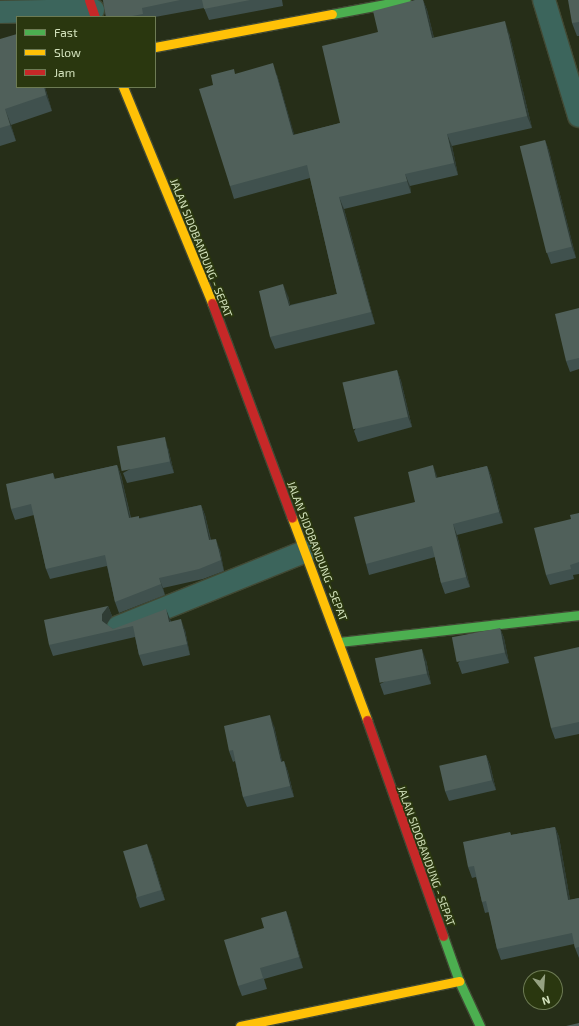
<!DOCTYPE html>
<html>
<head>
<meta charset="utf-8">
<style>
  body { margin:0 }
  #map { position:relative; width:579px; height:1026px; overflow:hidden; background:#262e18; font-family:"Exo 2",sans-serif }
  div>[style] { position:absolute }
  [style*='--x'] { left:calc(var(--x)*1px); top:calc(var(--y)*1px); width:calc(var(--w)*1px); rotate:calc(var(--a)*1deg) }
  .roads { filter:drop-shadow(1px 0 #414934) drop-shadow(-1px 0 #414934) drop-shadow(0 1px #414934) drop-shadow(0 -1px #414934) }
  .street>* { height:22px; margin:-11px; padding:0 11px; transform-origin:11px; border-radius:11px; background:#3c655c }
  .fast>* { height:9px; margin:-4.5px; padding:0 4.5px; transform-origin:4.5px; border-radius:4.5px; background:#4caf50 }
  .slow>* { height:9px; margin:-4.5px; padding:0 4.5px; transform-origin:4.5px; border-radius:4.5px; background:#ffc107 }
  .jam>* { height:9px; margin:-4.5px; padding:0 4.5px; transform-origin:4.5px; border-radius:4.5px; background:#c62828 }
  .wall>* { inset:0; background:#40514e }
  .shaded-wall>* { inset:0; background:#2f3c34 }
  .building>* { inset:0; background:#50605a; transform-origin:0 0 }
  span { translate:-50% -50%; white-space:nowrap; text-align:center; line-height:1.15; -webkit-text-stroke:3.5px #2a370f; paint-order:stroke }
  .street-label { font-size:11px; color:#d2e1bb }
  .legend { position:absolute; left:16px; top:16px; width:140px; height:72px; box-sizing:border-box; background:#2a370f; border:1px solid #6d7b54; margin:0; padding:5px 7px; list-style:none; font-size:12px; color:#d2e1bb }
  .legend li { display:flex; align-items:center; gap:8px; height:20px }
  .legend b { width:20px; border:1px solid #6d7b54 }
  .north { position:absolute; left:523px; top:970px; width:40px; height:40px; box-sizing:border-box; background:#2a370f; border:1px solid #6d7b54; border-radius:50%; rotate:163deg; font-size:11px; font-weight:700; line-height:16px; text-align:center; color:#d2e1bb }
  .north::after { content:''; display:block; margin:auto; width:14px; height:18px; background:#96a282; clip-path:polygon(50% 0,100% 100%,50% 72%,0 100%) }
</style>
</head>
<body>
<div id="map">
  <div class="roads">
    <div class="street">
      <i style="--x:544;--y:0;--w:121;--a:73.2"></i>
      <i style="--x:0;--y:12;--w:93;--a:-1.2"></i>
      <i style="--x:118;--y:627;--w:201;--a:-22"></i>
    </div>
    <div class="fast">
      <i style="--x:332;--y:14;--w:75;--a:-10.7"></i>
      <i style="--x:339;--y:642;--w:242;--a:-6.4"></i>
      <i style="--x:443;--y:936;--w:48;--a:70.4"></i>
      <i style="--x:459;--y:981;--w:50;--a:65"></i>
    </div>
    <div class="slow">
      <i style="--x:155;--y:47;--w:180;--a:-10.6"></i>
      <i style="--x:123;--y:87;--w:234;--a:67.6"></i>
      <i style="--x:292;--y:518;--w:215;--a:69.6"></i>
      <i style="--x:240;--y:1026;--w:224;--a:-11.6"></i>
    </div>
    <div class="jam">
      <i style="--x:89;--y:0;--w:18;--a:71"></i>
      <i style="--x:212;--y:303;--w:229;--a:69.6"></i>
      <i style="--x:367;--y:720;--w:229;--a:70.6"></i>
    </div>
  </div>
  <div class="wall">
    <i style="clip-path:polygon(103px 0,282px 0,283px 6px,209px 20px,204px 8px,155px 17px,106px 17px)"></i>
    <i style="clip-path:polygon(423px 0,427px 10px,434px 38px,509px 33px,532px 128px,452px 146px,458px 175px,410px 186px,411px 193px,344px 209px,375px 324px,275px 349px,270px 337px,288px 296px,290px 305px,337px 294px,310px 178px,234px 199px,230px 186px,213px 85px,236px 74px,277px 75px,294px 135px,340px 123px,378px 32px)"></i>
    <i style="clip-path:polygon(579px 0,579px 36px,577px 36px,572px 23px)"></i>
    <i style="clip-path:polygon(0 39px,17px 87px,45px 87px,52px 111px,11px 125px,16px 141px,0 146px)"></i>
    <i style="clip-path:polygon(545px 140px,549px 151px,576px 258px,551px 264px,547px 253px)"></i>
    <i style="clip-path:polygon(579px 308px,579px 369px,570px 372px,566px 361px)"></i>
    <i style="clip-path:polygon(397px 370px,401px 381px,412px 427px,358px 442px,354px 431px)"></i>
    <i style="clip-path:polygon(168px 448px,174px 473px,127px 483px,123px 473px)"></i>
    <i style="clip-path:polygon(117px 465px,121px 475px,131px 518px,140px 518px,201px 505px,205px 515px,211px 540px,220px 550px,224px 571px,203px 579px,163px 588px,165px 595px,119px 613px,115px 602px,107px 566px,50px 579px,46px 569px,34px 515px,15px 520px,11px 509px,53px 473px,55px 479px)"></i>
    <i style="clip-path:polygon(487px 466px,491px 476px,503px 523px,457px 535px,470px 587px,445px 594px,441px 583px,435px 557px,369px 575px,366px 564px,415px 502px,437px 478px)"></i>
    <i style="clip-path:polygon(579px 513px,579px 574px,573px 575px,574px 579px,550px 585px,546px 575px,571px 519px)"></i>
    <i style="clip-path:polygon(108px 606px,112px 616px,106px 624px,113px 629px,170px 619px,171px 622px,185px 630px,190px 655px,143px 666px,139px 655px,135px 637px,53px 656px,49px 645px)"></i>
    <i style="clip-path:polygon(500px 628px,504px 638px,509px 663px,462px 674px,458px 663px)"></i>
    <i style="clip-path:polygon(579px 647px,579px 734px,555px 739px,551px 728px)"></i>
    <i style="clip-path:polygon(426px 660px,431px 684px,384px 695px,380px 684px)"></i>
    <i style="clip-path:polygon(274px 726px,282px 762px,284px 761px,288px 772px,294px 797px,247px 807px,243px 797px,235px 761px,233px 762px,229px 751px)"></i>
    <i style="clip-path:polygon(486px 755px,490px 765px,496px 790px,449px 801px,445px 791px)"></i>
    <i style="clip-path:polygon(555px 827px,559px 837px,570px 900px,579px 898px,579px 958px,575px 948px,574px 944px,501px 960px,497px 949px,489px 912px,485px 913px,482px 902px,476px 877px,472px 878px,468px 867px,510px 832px,511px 835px)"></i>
    <i style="clip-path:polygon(151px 854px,165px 900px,140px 908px,136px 897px)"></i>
    <i style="clip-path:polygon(286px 911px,290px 922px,303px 968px,264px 979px,267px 989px,242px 996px,238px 986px,264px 928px)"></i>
  </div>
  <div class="shaded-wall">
    <i style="clip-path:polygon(423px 0,427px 10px,437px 50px,432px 38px)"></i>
    <i style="clip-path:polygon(505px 21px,509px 33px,532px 128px,527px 116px)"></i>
    <i style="clip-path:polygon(273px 63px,277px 75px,298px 147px,293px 135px)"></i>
    <i style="clip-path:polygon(44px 87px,45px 87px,52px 111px,46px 95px)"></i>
    <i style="clip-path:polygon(5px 109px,11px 125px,16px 141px,10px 125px)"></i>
    <i style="clip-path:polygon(447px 134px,452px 146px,458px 175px,454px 163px)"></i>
    <i style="clip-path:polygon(545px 140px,549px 151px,576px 258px,572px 247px)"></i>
    <i style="clip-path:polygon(405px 174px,410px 186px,411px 193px,407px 181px)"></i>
    <i style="clip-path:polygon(339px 197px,344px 209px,375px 324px,371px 312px)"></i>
    <i style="clip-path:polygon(283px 284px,288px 296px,293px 318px,289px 306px)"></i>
    <i style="clip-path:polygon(397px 370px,401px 381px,412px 427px,408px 417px)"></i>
    <i style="clip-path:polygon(165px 437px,168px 448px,174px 473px,170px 462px)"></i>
    <i style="clip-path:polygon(117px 465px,121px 475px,133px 529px,129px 518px)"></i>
    <i style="clip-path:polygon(433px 465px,437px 476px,440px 489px,436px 478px)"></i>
    <i style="clip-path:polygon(487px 466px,491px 476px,503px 523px,499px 512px)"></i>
    <i style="clip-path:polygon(201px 505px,205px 515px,213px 551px,209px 540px)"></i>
    <i style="clip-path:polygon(453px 524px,457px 535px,470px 587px,466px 577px)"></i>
    <i style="clip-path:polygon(216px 539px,220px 550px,224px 571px,221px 560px)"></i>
    <i style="clip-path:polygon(159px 578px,163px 588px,165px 595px,161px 584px)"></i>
    <i style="clip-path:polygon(108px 606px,112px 616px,106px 625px,102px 621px,102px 614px)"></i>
    <i style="clip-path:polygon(166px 609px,170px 619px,173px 633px,169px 622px)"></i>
    <i style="clip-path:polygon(181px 619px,185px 630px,190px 655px,187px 644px)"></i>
    <i style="clip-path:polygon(500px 628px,504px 638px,509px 663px,505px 653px)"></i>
    <i style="clip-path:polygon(422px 649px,426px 660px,431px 684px,427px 674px)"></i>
    <i style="clip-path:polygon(270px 715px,274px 726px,285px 773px,281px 762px)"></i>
    <i style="clip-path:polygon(486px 755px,490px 765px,496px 790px,492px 780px)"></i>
    <i style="clip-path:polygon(284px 761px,288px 772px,294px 797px,290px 786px)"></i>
    <i style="clip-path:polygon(555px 827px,559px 837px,572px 911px,568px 900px)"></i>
    <i style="clip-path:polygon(147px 844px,151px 854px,165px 900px,161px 890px)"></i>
    <i style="clip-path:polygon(286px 911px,290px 922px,303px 968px,299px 957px)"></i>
  </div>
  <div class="building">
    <i style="clip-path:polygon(103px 0,180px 0,142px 8px,143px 14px,127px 17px,106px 17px)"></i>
    <i style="clip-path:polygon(202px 0,250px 0,204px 9px)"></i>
    <i style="clip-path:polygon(415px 0,423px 0,432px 38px,505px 21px,527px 116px,447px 134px,454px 163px,405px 174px,407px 181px,339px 197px,371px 312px,270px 337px,259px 291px,283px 284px,289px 306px,337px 294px,307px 165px,230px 186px,199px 89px,213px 85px,211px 75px,234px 69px,235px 74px,273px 63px,293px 135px,340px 123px,322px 46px,378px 32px,373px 11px)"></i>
    <i style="clip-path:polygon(568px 0,579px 0,579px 22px,572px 23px)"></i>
    <i style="clip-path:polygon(17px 34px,17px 87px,44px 87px,46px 95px,5px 109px,10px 125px,0 128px,0 39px)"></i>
    <i style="left:545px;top:140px;width:110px;height:26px;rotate:76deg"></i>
    <i style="clip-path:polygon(579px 308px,579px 358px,566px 361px,555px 314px)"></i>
    <i style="left:397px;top:370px;width:48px;height:56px;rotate:77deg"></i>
    <i style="left:165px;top:437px;width:25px;height:49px;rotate:79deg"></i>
    <i style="clip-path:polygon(117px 465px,129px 518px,139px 516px,139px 519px,201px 505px,209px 540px,216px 539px,221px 560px,199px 569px,159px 578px,161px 584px,115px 602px,105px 555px,46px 569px,31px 504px,11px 509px,6px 484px,53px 473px,54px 479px)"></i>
    <i style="clip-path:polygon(433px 465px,436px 478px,487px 466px,499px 512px,453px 524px,466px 577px,441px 583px,432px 546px,366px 564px,354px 517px,415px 502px,408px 472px)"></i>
    <i style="clip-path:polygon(579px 513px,579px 562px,570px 565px,571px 569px,546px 575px,534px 528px,571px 519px,570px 515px)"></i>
    <i style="clip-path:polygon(108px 606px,102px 614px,102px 621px,113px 629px,166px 609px,169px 622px,181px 619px,187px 644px,139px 655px,133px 626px,49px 645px,44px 620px)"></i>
    <i style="left:500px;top:628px;width:25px;height:49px;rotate:79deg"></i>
    <i style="clip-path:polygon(579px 647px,579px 722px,551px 728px,534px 657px)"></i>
    <i style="left:422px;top:649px;width:25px;height:48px;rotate:79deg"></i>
    <i style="clip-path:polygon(270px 715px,281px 762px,284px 761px,290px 786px,243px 797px,233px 750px,229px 751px,224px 726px)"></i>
    <i style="left:486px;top:755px;width:26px;height:48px;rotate:77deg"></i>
    <i style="clip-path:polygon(555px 827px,568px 900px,579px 898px,579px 947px,575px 948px,572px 933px,497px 949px,486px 901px,482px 902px,474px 866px,468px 867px,463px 842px,510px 832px,511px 835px)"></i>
    <i style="left:147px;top:844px;width:48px;height:25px;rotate:73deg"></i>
    <i style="clip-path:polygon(286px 911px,299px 957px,260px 968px,263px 978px,238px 986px,224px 940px,264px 928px,261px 918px)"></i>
    <i style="clip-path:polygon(579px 1023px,579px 1026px,566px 1026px)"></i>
  </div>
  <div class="street-label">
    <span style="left:201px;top:248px;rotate:68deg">JALAN SIDOBANDUNG - SEPAT</span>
    <span style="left:317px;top:551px;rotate:69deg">JALAN SIDOBANDUNG - SEPAT</span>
    <span style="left:426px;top:856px;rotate:70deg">JALAN SIDOBANDUNG - SEPAT</span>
  </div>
  <ul class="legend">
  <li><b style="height:5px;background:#4caf50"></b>Fast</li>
  <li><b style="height:5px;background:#ffc107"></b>Slow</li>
  <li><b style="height:5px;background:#c62828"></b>Jam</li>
  </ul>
  <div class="north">N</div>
</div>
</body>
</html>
